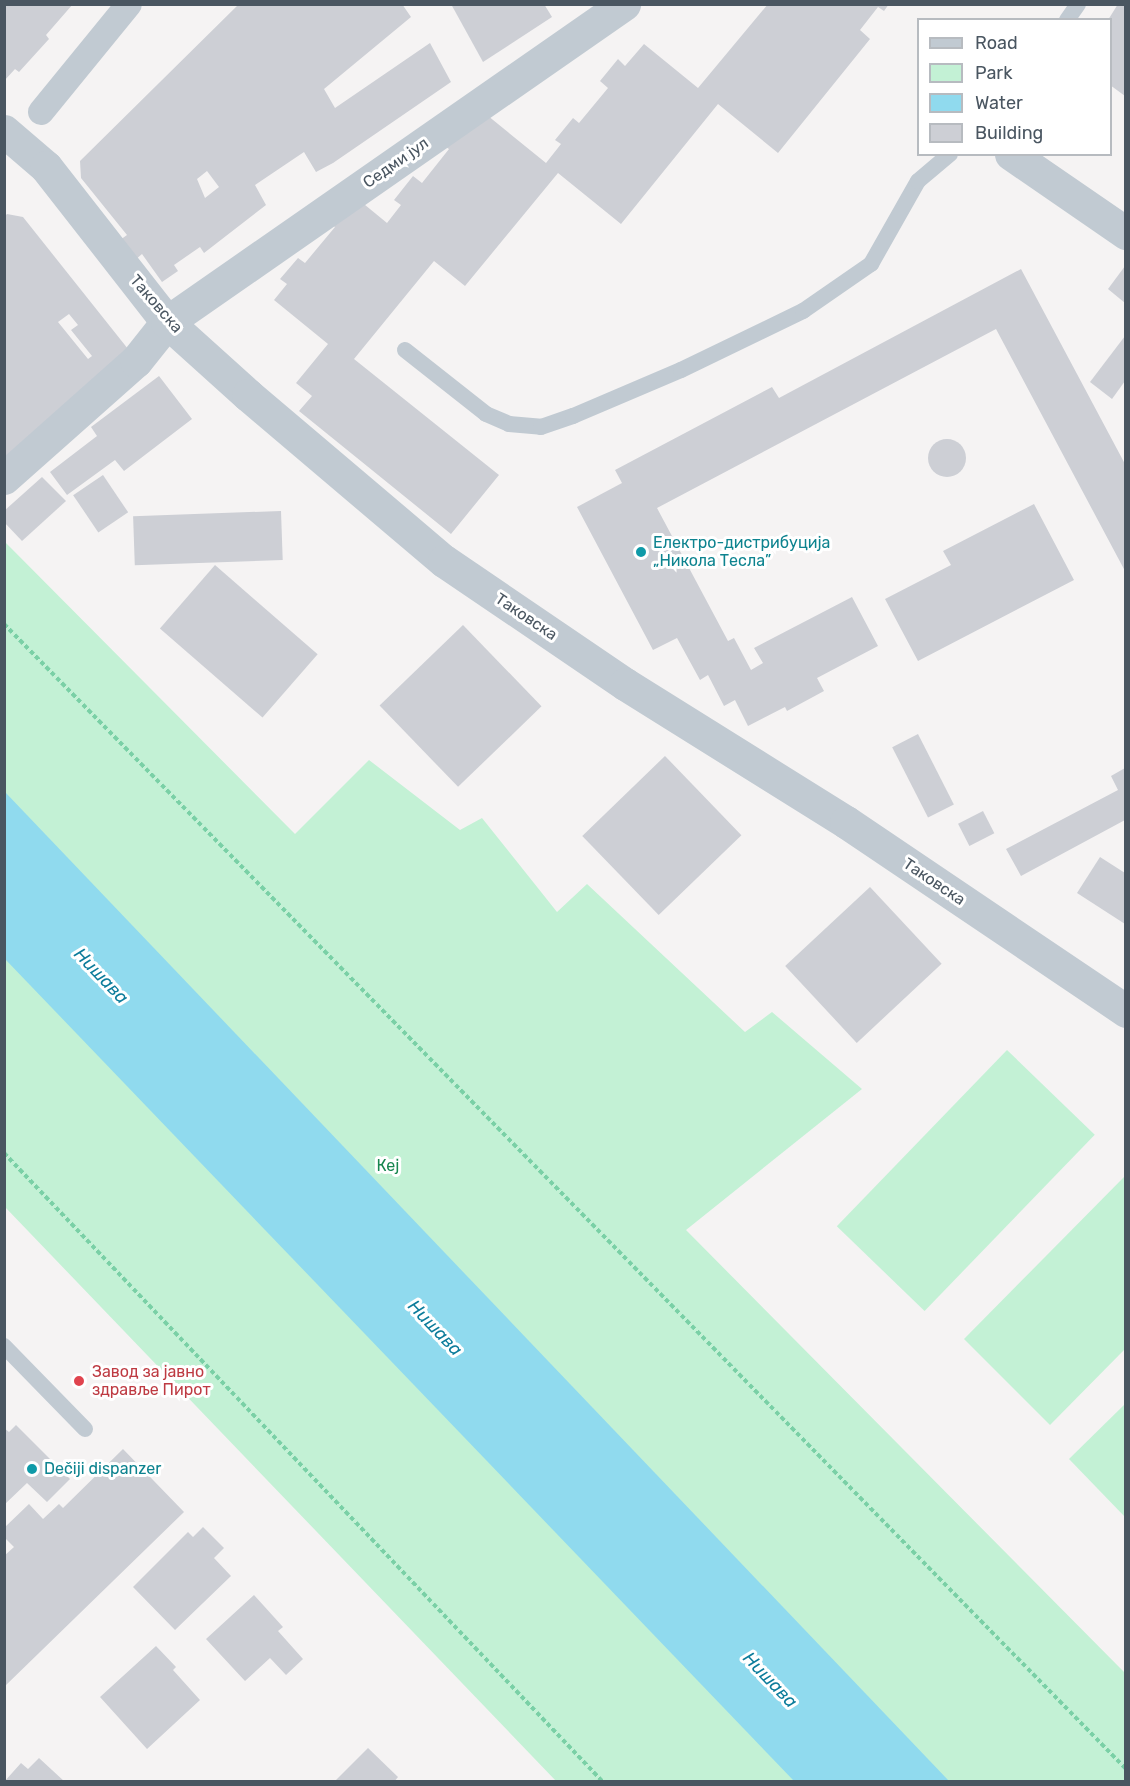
<!DOCTYPE html>
<html>
<head>
<meta charset="utf-8">
<style>
  body { margin:0 }
  #map { position:relative; width:1130px; height:1786px; overflow:hidden; background:#f5f3f3; font-family:Rubik,sans-serif }
  div>[style] { position:absolute }
  [style*='--x'] { left:calc(var(--x)*1px); top:calc(var(--y)*1px); width:calc(var(--w)*1px); rotate:calc(var(--a)*1deg) }
  .green>* { inset:0; background:#c3f1d5; transform-origin:0 0 }
  .water>* { inset:0; background:#90daee }
  .building>* { inset:0; background:#cdcfd5; transform-origin:0 0 }
  .round { border-radius:50% }
  .path>* { height:4px; margin-top:-2px; transform-origin:0; background:repeating-linear-gradient(90deg,#7ad0a6 0 4.5px,transparent 0 7.5px) }
  .service>* { height:16px; margin:-8px; padding:0 8px; transform-origin:8px; border-radius:8px; background:#c1cad2 }
  .pedestrian>* { height:26px; margin:-13px; padding:0 13px; transform-origin:13px; border-radius:13px; background:#c1cad2 }
  .minor>* { height:33px; margin:-16.5px; padding:0 16.5px; transform-origin:16.5px; border-radius:16.5px; background:#c1cad2 }
  .dots>* { width:16px; height:16px; translate:-50% -50%; box-sizing:border-box; border:3px solid #fff; border-radius:50% }
  span { translate:-50% -50%; white-space:nowrap; text-align:center; line-height:1.15; -webkit-text-stroke:6px #fff; paint-order:stroke }
  .street-label { font-size:16px; color:#4a5661 }
  .culture-label { font-size:16px; color:#0d838f }
  .left { translate:0 -50%; text-align:left }
  .park-label { font-size:16px; color:#17864f }
  .health-label { font-size:16px; color:#be3a42 }
  .water-label { font-size:18px; color:#0c7c9b; font-style:italic }
  .frame { position:absolute; inset:0; border:6px solid #4a5661; pointer-events:none }
  .legend { position:absolute; left:917px; top:18px; width:195px; height:138px; box-sizing:border-box; background:#fff; border:2px solid #b7bbc0; margin:0; padding:8px 10px; list-style:none; font-size:18px; color:#4a5661 }
  .legend li { display:flex; align-items:center; gap:12px; height:30px }
  .legend b { width:30px; border:2px solid #b7bbc0 }
</style>
</head>
<body>
<div id="map">
  <div class="green">
    <i style="clip-path:polygon(4px 541px,295px 834px,369px 760px,460px 830px,482px 818px,557px 912px,587px 884px,745px 1032px,772px 1012px,862px 1089px,686px 1230px,1125px 1673px,1125px 1781px,556px 1781px,5px 1207px)"></i>
    <i style="left:1007px;top:1050px;width:122px;height:245px;rotate:44deg"></i>
    <i style="clip-path:polygon(1125px 1176px,1125px 1349px,1050px 1425px,964px 1339px)"></i>
    <i style="clip-path:polygon(1125px 1404px,1125px 1517px,1069px 1459px)"></i>
  </div>
  <div class="water">
    <i style="clip-path:polygon(5px 792px,949px 1781px,794px 1781px,5px 959px)"></i>
  </div>
  <div class="building">
    <i style="clip-path:polygon(4px 4px,73px 4px,46px 35px,49px 39px,19px 72px,15px 69px,4px 81px)"></i>
    <i style="clip-path:polygon(evenodd,239px 4px,402px 4px,411px 17px,324px 89px,335px 108px,430px 43px,451px 82px,333px 163px,316px 172px,304px 152px,255px 185px,266px 205px,204px 253px,200px 247px,174px 265px,178px 271px,162px 282px,142px 254px,135px 260px,120px 240px,127px 235px,81px 178px,80px 161px,239px 4px,207px 171px,219px 187px,205px 198px,197px 179px,207px 171px)"></i>
    <i style="clip-path:polygon(451px 4px,544px 4px,552px 17px,483px 62px)"></i>
    <i style="clip-path:polygon(768px 4px,889px 4px,884px 11px,878px 7px,860px 30px,870px 39px,778px 153px,718px 104px,621px 224px,558px 173px,465px 286px,434px 261px,354px 359px,499px 475px,451px 534px,299px 411px,312px 396px,296px 383px,328px 344px,274px 300px,287px 284px,280px 279px,298px 258px,305px 263px,335px 227px,329px 222px,359px 200px,387px 223px,401px 205px,394px 200px,413px 176px,422px 183px,449px 149px,441px 144px,482px 111px,546px 163px,561px 144px,555px 140px,573px 118px,579px 123px,608px 88px,600px 81px,618px 59px,625px 66px,644px 44px,698px 88px)"></i>
    <i style="clip-path:polygon(1118px 4px,1125px 4px,1125px 96px,1110px 85px,1110px 20px,1108px 20px)"></i>
    <i style="clip-path:polygon(evenodd,7px 214px,23px 217px,136px 359px,4px 458px,4px 217px,7px 214px,69px 314px,78px 325px,71px 330px,92px 356px,88px 359px,58px 322px,69px 314px)"></i>
    <i style="clip-path:polygon(1125px 266px,1125px 303px,1108px 289px)"></i>
    <i style="clip-path:polygon(1021px 269px,1125px 464px,1125px 571px,996px 329px,657px 508px,728px 641px,734px 638px,751px 670px,763px 663px,754px 648px,852px 597px,878px 646px,817px 678px,824px 691px,787px 711px,785px 707px,748px 726px,735px 700px,724px 706px,708px 675px,700px 680px,677px 638px,653px 650px,577px 507px,622px 483px,615px 470px,772px 387px,779px 398px)"></i>
    <i style="clip-path:polygon(1125px 336px,1125px 381px,1112px 399px,1090px 382px)"></i>
    <i style="clip-path:polygon(159px 376px,192px 419px,124px 471px,115px 460px,67px 495px,50px 472px,97px 436px,91px 427px)"></i>
    <i class="round" style="left:928px;top:439px;width:38px;height:38px"></i>
    <i style="left:103px;top:475px;width:45px;height:36px;rotate:56deg"></i>
    <i style="clip-path:polygon(42px 477px,66px 501px,22px 541px,4px 522px,4px 511px)"></i>
    <i style="clip-path:polygon(1034px 504px,1074px 580px,918px 661px,885px 599px,951px 565px,943px 551px)"></i>
    <i style="left:281px;top:511px;width:49px;height:148px;rotate:88deg"></i>
    <i style="left:215px;top:565px;width:136px;height:84px;rotate:41deg"></i>
    <i style="left:463px;top:625px;width:113px;height:116px;rotate:46deg"></i>
    <i style="left:918px;top:734px;width:79px;height:29px;rotate:63deg"></i>
    <i style="left:665px;top:756px;width:110px;height:115px;rotate:46deg"></i>
    <i style="clip-path:polygon(1125px 768px,1125px 820px,1021px 876px,1006px 849px,1118px 790px,1111px 776px)"></i>
    <i style="left:983px;top:811px;width:25px;height:28px;rotate:63deg"></i>
    <i style="clip-path:polygon(1100px 857px,1125px 873px,1125px 924px,1077px 893px)"></i>
    <i style="left:870px;top:887px;width:105px;height:116px;rotate:47deg"></i>
    <i style="clip-path:polygon(16px 1425px,70px 1479px,47px 1502px,27px 1483px,4px 1505px,4px 1428px,9px 1432px)"></i>
    <i style="clip-path:polygon(123px 1449px,184px 1512px,4px 1687px,4px 1556px,14px 1547px,4px 1537px,4px 1528px,29px 1504px,43px 1519px,59px 1504px,63px 1508px)"></i>
    <i style="clip-path:polygon(203px 1527px,224px 1548px,214px 1558px,231px 1576px,175px 1630px,133px 1587px,188px 1532px,193px 1537px)"></i>
    <i style="clip-path:polygon(254px 1595px,283px 1627px,278px 1631px,303px 1659px,286px 1675px,270px 1658px,245px 1681px,206px 1639px)"></i>
    <i style="clip-path:polygon(156px 1646px,176px 1667px,173px 1670px,200px 1700px,147px 1749px,100px 1697px)"></i>
    <i style="clip-path:polygon(368px 1748px,398px 1777px,394px 1782px,334px 1782px)"></i>
    <i style="clip-path:polygon(39px 1758px,65px 1782px,4px 1782px,21px 1763px,28px 1769px)"></i>
  </div>
  <div class="path">
    <i style="--x:4;--y:624;--w:1603;--a:45.58"></i>
    <i style="--x:4;--y:1153;--w:869;--a:46.4"></i>
  </div>
  <div class="service">
    <i style="--x:1067;--y:20;--w:19;--a:-55"></i>
    <i style="--x:405;--y:350;--w:103;--a:38.3"></i>
    <i style="--x:486;--y:414;--w:25;--a:23"></i>
    <i style="--x:509;--y:424;--w:32;--a:5"></i>
    <i style="--x:541;--y:427;--w:34;--a:-19"></i>
    <i style="--x:573;--y:416;--w:117;--a:-23.1"></i>
    <i style="--x:681;--y:370;--w:136;--a:-25.8"></i>
    <i style="--x:803;--y:311;--w:83;--a:-34.7"></i>
    <i style="--x:871;--y:264;--w:95;--a:-60.5"></i>
    <i style="--x:918;--y:181;--w:42;--a:-40.2"></i>
    <i style="--x:4;--y:1346;--w:116;--a:45.7"></i>
  </div>
  <div class="pedestrian">
    <i style="--x:41;--y:112;--w:139;--a:-50.8"></i>
  </div>
  <div class="minor">
    <i style="--x:4;--y:131;--w:55;--a:40.6"></i>
    <i style="--x:46;--y:167;--w:197;--a:52"></i>
    <i style="--x:167;--y:322;--w:109;--a:42"></i>
    <i style="--x:248;--y:395;--w:257;--a:40.3"></i>
    <i style="--x:444;--y:561;--w:219;--a:34.2"></i>
    <i style="--x:625;--y:684;--w:261;--a:32"></i>
    <i style="--x:846;--y:822;--w:338;--a:34"></i>
    <i style="--x:1011;--y:154;--w:140;--a:34.5"></i>
    <i style="--x:4;--y:478;--w:176;--a:-41.6"></i>
    <i style="--x:136;--y:361;--w:50;--a:-51.5"></i>
    <i style="--x:167;--y:322;--w:557;--a:-34.83"></i>
  </div>
  <div class="dots">
    <i style="left:641px;top:552px;background:#0f9aa8"></i>
    <i style="left:79px;top:1381px;background:#e0444e"></i>
    <i style="left:32px;top:1469px;background:#0f9aa8"></i>
  </div>
  <div class="street-label">
    <span style="left:396px;top:163px;rotate:-35deg">Седми јул</span>
    <span style="left:156px;top:304px;rotate:49deg">Таковска</span>
    <span style="left:526px;top:617px;rotate:34deg">Таковска</span>
    <span style="left:934px;top:882px;rotate:34deg">Таковска</span>
  </div>
  <div class="culture-label">
    <span class="left" style="left:653px;top:552px">Електро-дистрибуција<br>„Никола Тесла”</span>
    <span class="left" style="left:44px;top:1469px">Dečiji dispanzer</span>
  </div>
  <div class="park-label">
    <span style="left:388px;top:1166px">Кеј</span>
  </div>
  <div class="health-label">
    <span class="left" style="left:92px;top:1381px">Завод за јавно<br>здравље Пирот</span>
  </div>
  <div class="water-label">
    <span style="left:101px;top:976px;rotate:46deg">Нишава</span>
    <span style="left:435px;top:1328px;rotate:46deg">Нишава</span>
    <span style="left:770px;top:1680px;rotate:46deg">Нишава</span>
  </div>
  <div class="frame"></div>
  <ul class="legend">
  <li><b style="height:8px;background:#c1cad2"></b>Road</li>
  <li><b style="height:16px;background:#c3f1d5"></b>Park</li>
  <li><b style="height:16px;background:#90daee"></b>Water</li>
  <li><b style="height:16px;background:#cdcfd5"></b>Building</li>
  </ul>
</div>
</body>
</html>
